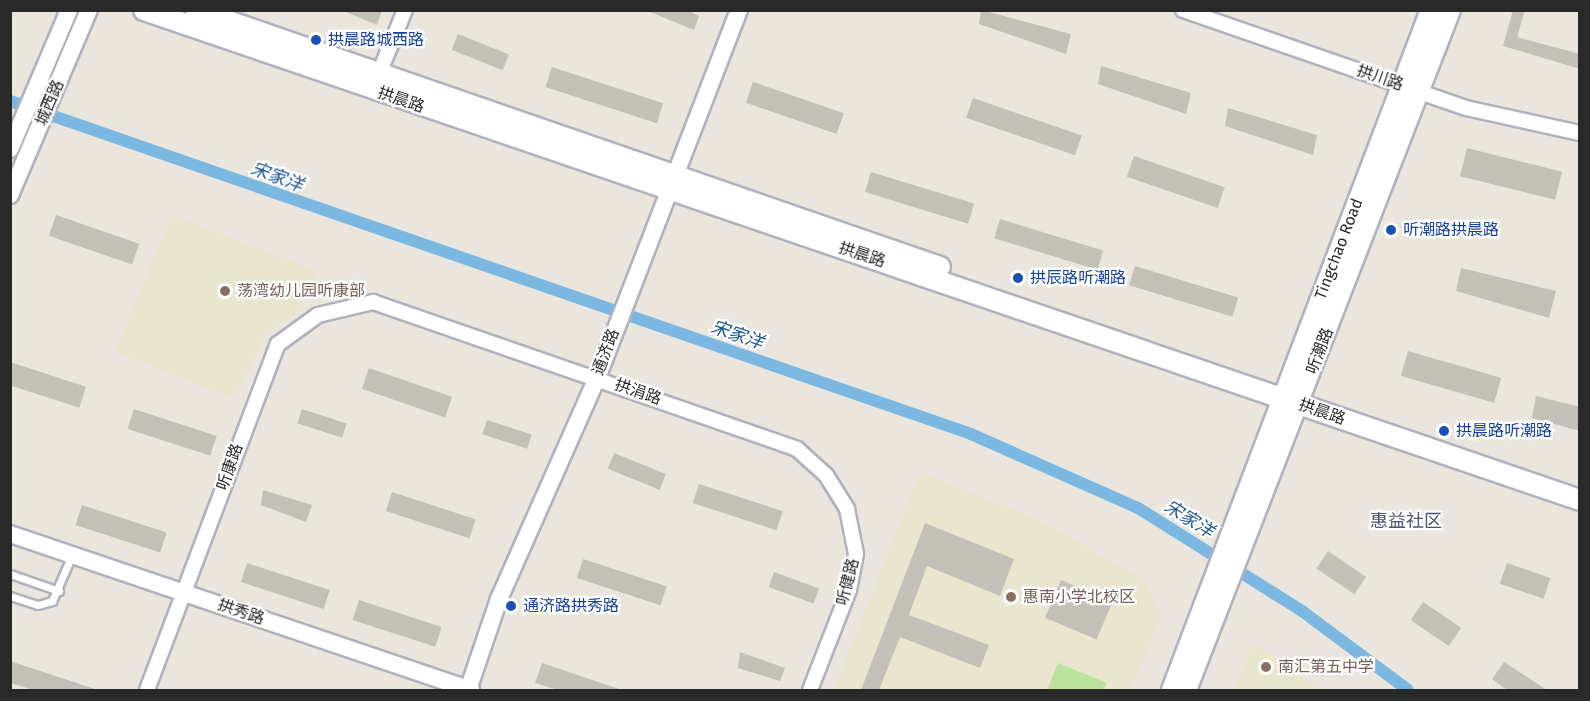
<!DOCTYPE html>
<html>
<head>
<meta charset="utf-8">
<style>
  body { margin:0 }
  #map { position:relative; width:1590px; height:701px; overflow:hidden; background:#eae6dd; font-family:"Fira Sans","Noto Sans SC",sans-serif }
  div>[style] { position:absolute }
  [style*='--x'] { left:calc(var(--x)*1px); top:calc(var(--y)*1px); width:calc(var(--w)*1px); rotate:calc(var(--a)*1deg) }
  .education>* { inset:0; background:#eae5ce }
  .pitch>* { inset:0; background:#bbe19c }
  .canal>* { height:12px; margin:-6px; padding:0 6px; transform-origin:6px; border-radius:6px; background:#7bb8e1 }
  .building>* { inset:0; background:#c3c0b8; transform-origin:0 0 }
  .roads { filter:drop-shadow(2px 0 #b0b1bc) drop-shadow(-2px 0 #b0b1bc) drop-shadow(0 2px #b0b1bc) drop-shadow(0 -2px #b0b1bc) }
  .service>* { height:7px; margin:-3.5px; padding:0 3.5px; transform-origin:3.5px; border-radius:3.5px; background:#fff }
  .minor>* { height:14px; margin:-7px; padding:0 7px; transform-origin:7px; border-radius:7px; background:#fff }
  .tertiary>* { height:16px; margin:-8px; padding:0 8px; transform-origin:8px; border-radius:8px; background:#fff }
  .secondary>* { height:20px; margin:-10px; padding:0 10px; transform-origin:10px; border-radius:10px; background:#fff }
  .dots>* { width:16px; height:16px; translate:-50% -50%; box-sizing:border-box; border:3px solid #fff; border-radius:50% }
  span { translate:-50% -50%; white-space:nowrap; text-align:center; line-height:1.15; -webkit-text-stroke:4.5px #fff; paint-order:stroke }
  .transit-label { font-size:16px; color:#164399 }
  .left { translate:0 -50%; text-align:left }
  .street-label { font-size:16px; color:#292929 }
  .education-label { font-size:16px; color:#785e54 }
  .water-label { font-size:18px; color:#1c568b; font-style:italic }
  .neighbourhood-label { font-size:18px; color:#4f5175 }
  .frame { position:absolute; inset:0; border:12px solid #292929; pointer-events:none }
</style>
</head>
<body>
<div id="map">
  <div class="education">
    <i style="clip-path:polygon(172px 215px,317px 271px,301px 311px,266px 333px,233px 398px,115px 352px)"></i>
    <i style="clip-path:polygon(920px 472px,1045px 523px,1142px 579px,1162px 615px,1131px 690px,834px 690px)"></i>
    <i style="clip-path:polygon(1253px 643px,1322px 690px,1234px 690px)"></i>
  </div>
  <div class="pitch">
    <i style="clip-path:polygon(1058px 663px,1107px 683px,1103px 690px,1047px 690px)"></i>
  </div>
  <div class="canal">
    <i style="--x:10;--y:101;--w:1017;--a:19.11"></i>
    <i style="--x:971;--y:434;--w:183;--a:23.9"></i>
    <i style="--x:1138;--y:508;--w:194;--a:32.1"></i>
    <i style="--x:1302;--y:611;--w:132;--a:36.7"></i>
  </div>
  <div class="building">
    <i style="clip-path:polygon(341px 10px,382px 10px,377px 25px)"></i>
    <i style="clip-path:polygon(645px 10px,687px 10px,699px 16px,694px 30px)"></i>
    <i style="clip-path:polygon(981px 10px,1071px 34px,1066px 54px,979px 24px)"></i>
    <i style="clip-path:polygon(1513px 10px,1525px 10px,1517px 37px,1580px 54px,1580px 69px,1503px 46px)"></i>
    <i style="left:458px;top:34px;width:55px;height:17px;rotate:22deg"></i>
    <i style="clip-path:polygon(1101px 66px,1191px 93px,1186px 114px,1098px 84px)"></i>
    <i style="left:552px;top:67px;width:117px;height:21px;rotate:18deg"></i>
    <i style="left:753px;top:82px;width:96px;height:22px;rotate:19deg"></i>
    <i style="left:973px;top:98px;width:115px;height:21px;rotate:19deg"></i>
    <i style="clip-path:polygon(1228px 108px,1317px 135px,1313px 155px,1225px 126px)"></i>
    <i style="left:1467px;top:148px;width:98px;height:29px;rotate:14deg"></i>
    <i style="left:1134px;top:156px;width:96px;height:22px;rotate:19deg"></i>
    <i style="left:871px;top:172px;width:108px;height:21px;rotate:17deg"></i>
    <i style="left:56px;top:215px;width:88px;height:22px;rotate:19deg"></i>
    <i style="left:1000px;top:219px;width:108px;height:20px;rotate:17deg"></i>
    <i style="left:1135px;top:266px;width:108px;height:20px;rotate:17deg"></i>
    <i style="clip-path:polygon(1461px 268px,1556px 291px,1549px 318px,1456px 291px)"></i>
    <i style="left:1408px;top:351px;width:97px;height:26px;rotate:16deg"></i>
    <i style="left:10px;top:362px;width:80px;height:22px;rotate:18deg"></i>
    <i style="left:369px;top:368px;width:88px;height:22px;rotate:19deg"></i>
    <i style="clip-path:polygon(1536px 396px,1580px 407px,1580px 431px,1532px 418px)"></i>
    <i style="left:134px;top:409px;width:87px;height:21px;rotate:18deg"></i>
    <i style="left:302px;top:409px;width:47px;height:15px;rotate:18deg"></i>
    <i style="left:487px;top:420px;width:47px;height:15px;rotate:18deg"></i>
    <i style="left:614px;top:453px;width:56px;height:17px;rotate:22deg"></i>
    <i style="left:699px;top:484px;width:88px;height:20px;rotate:18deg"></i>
    <i style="clip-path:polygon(263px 490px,312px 505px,306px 522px,261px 505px)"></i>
    <i style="left:392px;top:492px;width:88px;height:20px;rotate:18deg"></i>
    <i style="left:82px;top:505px;width:89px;height:21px;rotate:18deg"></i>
    <i style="clip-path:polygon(925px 523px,1014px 559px,1000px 596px,927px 566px,909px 615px,989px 645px,980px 668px,900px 637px,879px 690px,861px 690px)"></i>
    <i style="left:1328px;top:551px;width:46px;height:21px;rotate:34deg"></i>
    <i style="left:583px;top:559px;width:88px;height:20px;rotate:18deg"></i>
    <i style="left:247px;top:563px;width:87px;height:20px;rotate:18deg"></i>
    <i style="left:1507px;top:563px;width:46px;height:22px;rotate:19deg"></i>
    <i style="left:774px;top:572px;width:48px;height:16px;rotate:20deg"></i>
    <i style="left:1061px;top:580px;width:56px;height:41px;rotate:23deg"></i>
    <i style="left:359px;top:600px;width:87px;height:21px;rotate:18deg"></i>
    <i style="left:1423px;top:602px;width:46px;height:22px;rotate:34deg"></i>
    <i style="clip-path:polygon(740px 652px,785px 668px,780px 681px,738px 668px)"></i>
    <i style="clip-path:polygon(10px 661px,95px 689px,95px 690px,34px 690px,10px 683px)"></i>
    <i style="clip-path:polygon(1504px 662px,1547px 690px,1507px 690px,1492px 679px)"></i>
    <i style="clip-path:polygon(542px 663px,619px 689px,619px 690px,558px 690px,535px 683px)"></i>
  </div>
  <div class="roads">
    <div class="service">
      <i style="--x:10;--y:574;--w:52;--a:19.1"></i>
      <i style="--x:10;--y:596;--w:29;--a:18"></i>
      <i style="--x:38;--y:605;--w:15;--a:-16"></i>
      <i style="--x:52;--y:601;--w:50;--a:-66.5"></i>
    </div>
    <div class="minor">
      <i style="--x:1183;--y:10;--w:299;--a:19.1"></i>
      <i style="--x:1466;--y:108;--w:117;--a:12.4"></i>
      <i style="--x:378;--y:76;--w:71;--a:-67.8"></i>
      <i style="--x:147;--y:690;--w:370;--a:-69.3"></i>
      <i style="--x:278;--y:344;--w:49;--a:-35.9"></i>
      <i style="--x:318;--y:315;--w:57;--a:-13.3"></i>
      <i style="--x:373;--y:302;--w:449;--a:19.1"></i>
      <i style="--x:797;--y:449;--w:39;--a:42"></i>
      <i style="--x:826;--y:475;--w:40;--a:58"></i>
      <i style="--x:847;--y:509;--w:46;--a:78.7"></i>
      <i style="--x:856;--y:554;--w:37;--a:101"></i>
      <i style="--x:849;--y:590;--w:107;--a:111.3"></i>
    </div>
    <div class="tertiary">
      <i style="--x:10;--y:149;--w:151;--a:-67"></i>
      <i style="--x:10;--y:195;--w:201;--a:-66.9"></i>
      <i style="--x:10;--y:534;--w:487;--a:18.7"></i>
      <i style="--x:468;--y:690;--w:96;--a:-71.2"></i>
      <i style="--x:499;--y:599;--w:242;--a:-66.1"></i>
      <i style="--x:597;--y:378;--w:394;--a:-68.9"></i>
    </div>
    <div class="secondary">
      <i style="--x:144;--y:10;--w:1517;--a:18.84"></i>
      <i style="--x:196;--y:10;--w:787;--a:19.06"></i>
      <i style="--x:1172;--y:690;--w:728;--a:-69.15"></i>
      <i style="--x:1186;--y:690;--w:729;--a:-68.78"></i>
    </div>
  </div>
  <div class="dots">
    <i style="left:316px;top:40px;background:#1a4fb4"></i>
    <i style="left:1391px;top:230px;background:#1a4fb4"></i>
    <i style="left:1018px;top:278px;background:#1a4fb4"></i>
    <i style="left:225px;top:291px;background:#8d6e63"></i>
    <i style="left:1444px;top:431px;background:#1a4fb4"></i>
    <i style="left:1011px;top:597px;background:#8d6e63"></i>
    <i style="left:511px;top:606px;background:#1a4fb4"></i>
    <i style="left:1266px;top:667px;background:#8d6e63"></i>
  </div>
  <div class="transit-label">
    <span class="left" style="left:328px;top:40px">拱晨路城西路</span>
    <span class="left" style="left:1403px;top:230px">听潮路拱晨路</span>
    <span class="left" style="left:1030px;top:278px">拱辰路听潮路</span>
    <span class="left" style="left:1456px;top:431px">拱晨路听潮路</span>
    <span class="left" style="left:523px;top:606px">通济路拱秀路</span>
  </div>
  <div class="street-label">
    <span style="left:1380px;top:78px;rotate:19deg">拱川路</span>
    <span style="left:401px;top:100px;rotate:19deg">拱晨路</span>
    <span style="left:50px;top:103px;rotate:-67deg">城西路</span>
    <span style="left:1339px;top:249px;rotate:-69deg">Tingchao Road</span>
    <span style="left:862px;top:255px;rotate:18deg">拱晨路</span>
    <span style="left:1320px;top:351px;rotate:-69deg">听潮路</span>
    <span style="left:606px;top:352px;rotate:-69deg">通济路</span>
    <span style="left:638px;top:392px;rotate:19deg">拱涓路</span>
    <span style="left:1322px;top:412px;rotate:19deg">拱晨路</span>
    <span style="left:230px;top:467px;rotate:-71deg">听康路</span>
    <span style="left:848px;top:582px;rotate:-76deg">听健路</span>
    <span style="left:241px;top:612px;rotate:19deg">拱秀路</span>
  </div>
  <div class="education-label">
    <span class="left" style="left:237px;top:291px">荡湾幼儿园听康部</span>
    <span class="left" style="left:1023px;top:597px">惠南小学北校区</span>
    <span class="left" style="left:1278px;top:667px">南汇第五中学</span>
  </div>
  <div class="water-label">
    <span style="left:277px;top:177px;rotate:20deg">宋家洋</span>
    <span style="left:737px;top:335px;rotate:19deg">宋家洋</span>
    <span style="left:1189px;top:519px;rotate:32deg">宋家洋</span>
  </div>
  <div class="neighbourhood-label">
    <span style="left:1406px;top:521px">惠益社区</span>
  </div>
  <div class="frame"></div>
</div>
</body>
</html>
